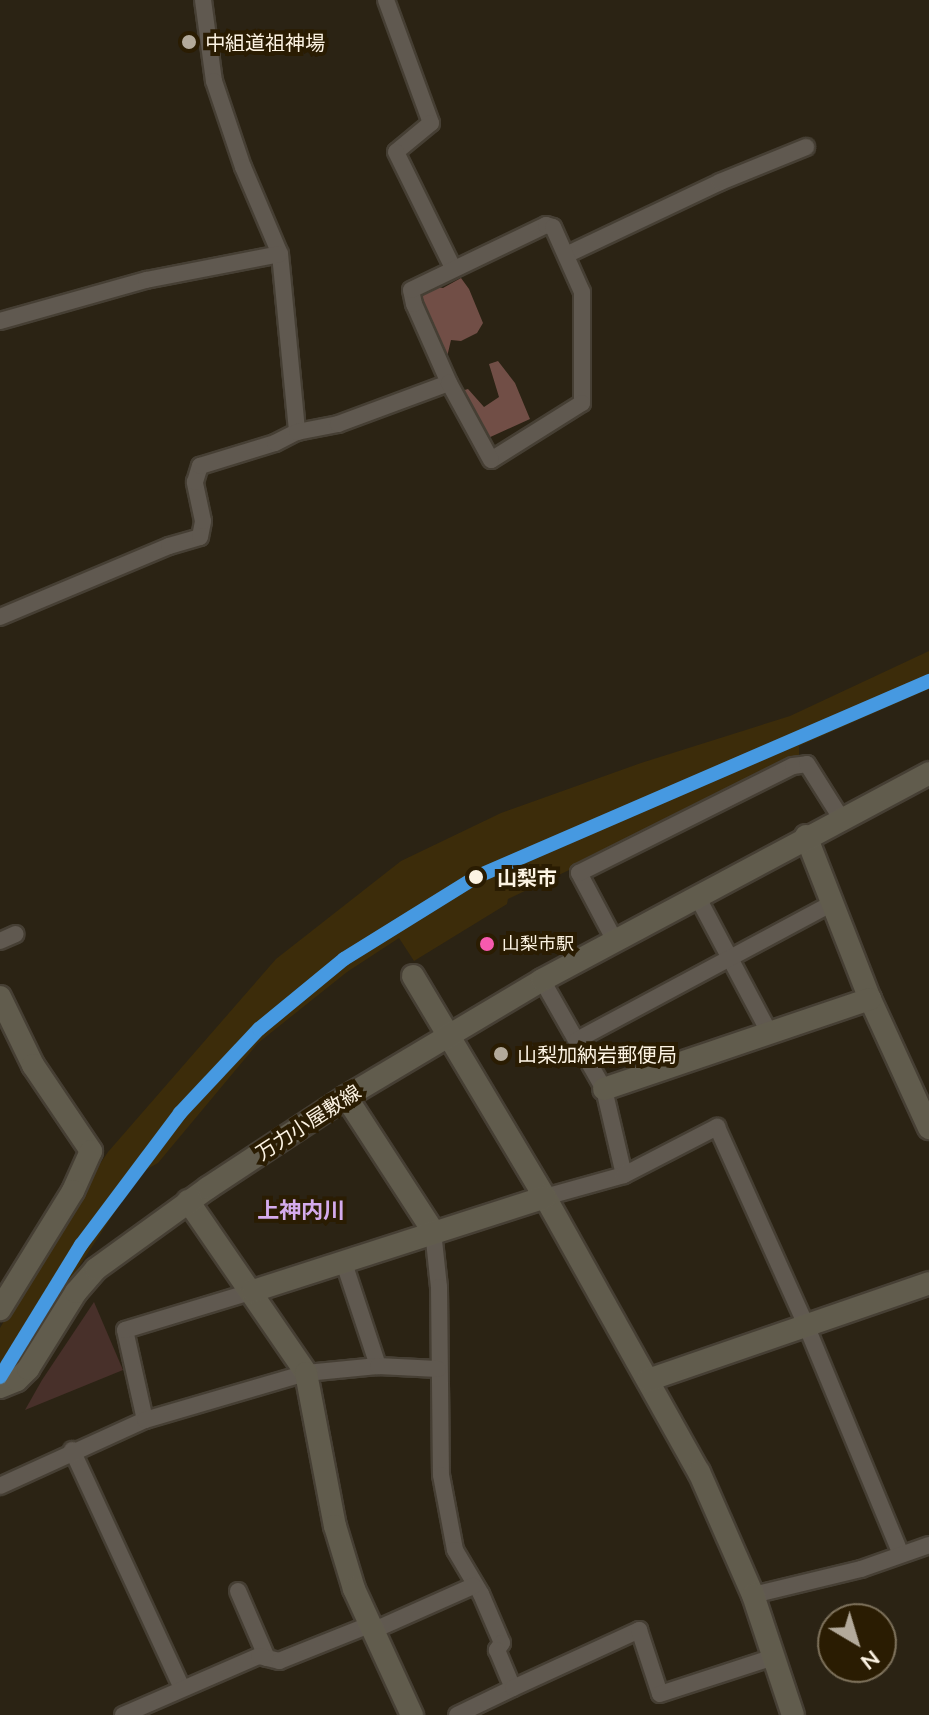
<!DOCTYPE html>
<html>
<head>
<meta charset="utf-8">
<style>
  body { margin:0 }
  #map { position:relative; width:929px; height:1715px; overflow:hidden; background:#2b2314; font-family:Mulish,"Noto Sans JP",sans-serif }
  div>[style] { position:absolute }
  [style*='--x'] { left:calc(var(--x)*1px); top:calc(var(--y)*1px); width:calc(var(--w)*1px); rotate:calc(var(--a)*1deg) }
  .built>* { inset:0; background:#3c2c0a }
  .green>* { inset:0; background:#48302a }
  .forest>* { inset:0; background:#714e46 }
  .roads { filter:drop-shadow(2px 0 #463f34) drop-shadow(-2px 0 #463f34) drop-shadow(0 2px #463f34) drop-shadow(0 -2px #463f34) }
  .street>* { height:16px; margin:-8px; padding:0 8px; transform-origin:8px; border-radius:8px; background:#605950 }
  .secondary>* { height:22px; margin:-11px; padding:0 11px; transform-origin:11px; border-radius:11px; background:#615c4d }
  .rail-1>* { height:14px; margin:-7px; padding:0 7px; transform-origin:7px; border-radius:7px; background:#4699e1 }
  .dots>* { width:22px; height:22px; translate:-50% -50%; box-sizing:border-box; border:4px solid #2a1c02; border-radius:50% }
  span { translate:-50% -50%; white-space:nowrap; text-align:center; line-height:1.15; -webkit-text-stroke:8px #2a1c02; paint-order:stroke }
  .bus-label { font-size:18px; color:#fcf3e3 }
  .left { translate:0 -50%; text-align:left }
  .poi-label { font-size:20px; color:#fcf3e3 }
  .stop-label { font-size:20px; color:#fcf3e3; font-weight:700 }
  .street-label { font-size:20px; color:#fcf3e3 }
  .neighbourhood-label { font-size:22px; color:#d4abed; font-weight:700 }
  .north { position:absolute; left:817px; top:1603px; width:80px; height:80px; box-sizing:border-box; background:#2a1c02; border:2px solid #7e725c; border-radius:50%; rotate:142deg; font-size:22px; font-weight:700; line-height:32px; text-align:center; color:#fcf3e3 }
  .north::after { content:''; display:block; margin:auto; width:28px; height:36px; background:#b3aa9b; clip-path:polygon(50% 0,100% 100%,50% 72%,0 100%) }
</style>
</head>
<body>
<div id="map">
  <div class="built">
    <i style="clip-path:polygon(929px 651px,929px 689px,799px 746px,799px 756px,677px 819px,508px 899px,507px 904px,414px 961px,399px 938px,347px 972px,258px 1043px,158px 1163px,140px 1173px,0 1388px,0 1328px,74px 1202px,108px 1152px,276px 959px,401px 861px,501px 813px,641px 763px,790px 716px)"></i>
  </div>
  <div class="green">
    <i style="clip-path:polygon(94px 1302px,123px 1370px,25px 1410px,42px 1380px)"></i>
  </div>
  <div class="forest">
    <i style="clip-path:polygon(461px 278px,469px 289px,483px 323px,477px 333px,461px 341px,451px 340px,447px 357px,441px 354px,417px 293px,432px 286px,443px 288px)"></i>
    <i style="clip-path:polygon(498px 361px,515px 383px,530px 419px,486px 439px,458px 392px,468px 389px,484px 407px,499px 397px,489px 364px)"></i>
  </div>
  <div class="roads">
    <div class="street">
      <i style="--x:203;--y:0;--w:82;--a:82.3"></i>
      <i style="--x:214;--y:81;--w:91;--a:71.4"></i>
      <i style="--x:243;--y:167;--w:95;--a:67"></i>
      <i style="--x:280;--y:254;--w:179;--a:84.5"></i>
      <i style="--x:386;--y:0;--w:131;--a:69.9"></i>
      <i style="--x:431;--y:123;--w:45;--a:140.4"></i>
      <i style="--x:396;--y:152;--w:129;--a:63.8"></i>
      <i style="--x:568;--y:254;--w:168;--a:-25.3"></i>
      <i style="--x:720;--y:182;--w:93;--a:-22.1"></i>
      <i style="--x:0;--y:321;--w:152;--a:-15.7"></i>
      <i style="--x:146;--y:280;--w:136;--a:-11"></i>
      <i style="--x:0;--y:617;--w:183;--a:-22.8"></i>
      <i style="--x:169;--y:546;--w:32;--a:-16"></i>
      <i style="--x:200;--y:537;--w:16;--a:-79"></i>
      <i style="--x:203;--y:521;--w:40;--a:-102"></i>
      <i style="--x:195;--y:482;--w:17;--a:-73"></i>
      <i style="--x:200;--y:466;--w:78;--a:-17"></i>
      <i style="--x:275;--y:443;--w:25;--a:-27"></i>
      <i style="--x:297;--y:432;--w:42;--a:-11"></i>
      <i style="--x:338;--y:424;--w:118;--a:-20.3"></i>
      <i style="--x:449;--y:383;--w:86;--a:-113.9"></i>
      <i style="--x:414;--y:304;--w:14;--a:-102"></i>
      <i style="--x:411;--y:290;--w:150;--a:-25.7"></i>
      <i style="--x:546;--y:225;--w:7;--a:16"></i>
      <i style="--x:553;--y:227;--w:71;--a:66"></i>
      <i style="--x:582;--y:292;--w:111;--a:90"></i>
      <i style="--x:582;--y:403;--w:107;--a:147.9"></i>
      <i style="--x:491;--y:460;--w:88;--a:-118.6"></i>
      <i style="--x:697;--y:896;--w:154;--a:62.1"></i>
      <i style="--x:614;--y:939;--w:75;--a:-117.9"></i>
      <i style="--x:579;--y:873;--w:239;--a:-26.6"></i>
      <i style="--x:793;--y:766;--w:14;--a:-8"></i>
      <i style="--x:807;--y:764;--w:64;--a:57.8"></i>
      <i style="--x:0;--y:941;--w:17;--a:-24"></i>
      <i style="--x:542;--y:980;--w:125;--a:60.4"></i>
      <i style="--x:604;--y:1089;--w:88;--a:76.9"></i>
      <i style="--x:577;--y:1040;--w:289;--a:-28.2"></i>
      <i style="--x:545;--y:1197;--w:82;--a:-15.6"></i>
      <i style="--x:624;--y:1175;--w:105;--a:-27.3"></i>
      <i style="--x:717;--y:1127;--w:217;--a:65.8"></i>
      <i style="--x:806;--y:1325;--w:248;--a:67.5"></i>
      <i style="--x:433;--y:1231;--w:56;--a:83.9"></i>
      <i style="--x:439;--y:1287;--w:188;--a:89.4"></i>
      <i style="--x:441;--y:1475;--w:76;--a:79.4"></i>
      <i style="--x:455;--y:1550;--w:51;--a:59.4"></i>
      <i style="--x:481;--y:1594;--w:53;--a:66.8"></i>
      <i style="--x:502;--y:1643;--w:9;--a:126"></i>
      <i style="--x:497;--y:1650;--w:41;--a:67.2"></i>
      <i style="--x:513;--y:1688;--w:62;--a:154.3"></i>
      <i style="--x:343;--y:1260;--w:112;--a:71.7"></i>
      <i style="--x:145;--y:1420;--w:92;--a:-102.5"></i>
      <i style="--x:125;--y:1330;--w:134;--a:-16.9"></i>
      <i style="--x:72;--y:1450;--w:262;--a:65.2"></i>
      <i style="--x:0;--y:1486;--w:159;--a:-24.5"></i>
      <i style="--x:145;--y:1420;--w:168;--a:-16.3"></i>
      <i style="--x:306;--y:1373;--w:72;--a:-5.6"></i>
      <i style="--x:378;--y:1366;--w:60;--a:2.9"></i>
      <i style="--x:238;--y:1591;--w:73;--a:66.6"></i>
      <i style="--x:753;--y:1595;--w:111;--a:-13.5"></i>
      <i style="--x:861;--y:1569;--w:72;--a:-19.4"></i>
      <i style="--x:372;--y:1631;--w:111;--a:-24"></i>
      <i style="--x:513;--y:1688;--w:139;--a:-24.7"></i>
      <i style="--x:639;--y:1630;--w:67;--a:71.8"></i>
      <i style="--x:660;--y:1694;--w:120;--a:-18"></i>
      <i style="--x:123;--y:1715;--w:148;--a:-23.5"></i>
      <i style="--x:259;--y:1656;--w:21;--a:14"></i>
      <i style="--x:279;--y:1661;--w:97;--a:-21.8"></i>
    </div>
    <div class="secondary">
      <i style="--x:806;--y:836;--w:175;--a:68.6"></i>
      <i style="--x:870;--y:999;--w:142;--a:65.4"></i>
      <i style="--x:413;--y:976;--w:257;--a:59.2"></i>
      <i style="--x:545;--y:1197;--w:315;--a:60.8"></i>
      <i style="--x:699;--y:1472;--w:134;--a:66.3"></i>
      <i style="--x:753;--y:1595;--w:126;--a:71.6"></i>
      <i style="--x:0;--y:997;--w:76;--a:64.1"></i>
      <i style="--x:33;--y:1065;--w:104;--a:56"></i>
      <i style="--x:91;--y:1151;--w:44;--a:114.2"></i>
      <i style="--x:73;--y:1191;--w:139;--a:121.7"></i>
      <i style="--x:604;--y:1089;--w:281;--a:-18.7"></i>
      <i style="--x:346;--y:1097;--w:160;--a:57"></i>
      <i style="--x:188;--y:1201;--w:209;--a:55.5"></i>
      <i style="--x:306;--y:1373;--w:156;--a:79.3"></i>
      <i style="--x:335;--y:1526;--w:66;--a:73.2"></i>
      <i style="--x:354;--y:1589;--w:139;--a:65.3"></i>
      <i style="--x:253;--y:1291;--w:307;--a:-17.8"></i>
      <i style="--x:648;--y:1380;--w:297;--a:-19"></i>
      <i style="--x:0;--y:1387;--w:18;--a:-22"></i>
      <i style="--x:17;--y:1380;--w:16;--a:-45"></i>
      <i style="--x:28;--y:1369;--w:91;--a:-58.1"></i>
      <i style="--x:76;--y:1292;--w:30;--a:-49"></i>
      <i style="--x:96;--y:1269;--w:138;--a:-35.9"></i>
      <i style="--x:208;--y:1188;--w:165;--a:-33.4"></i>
      <i style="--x:346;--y:1097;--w:228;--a:-30.8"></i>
      <i style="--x:542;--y:980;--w:439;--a:-28.1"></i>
    </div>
  </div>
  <div class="rail-1">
    <i style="--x:0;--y:1377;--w:155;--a:-58.5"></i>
    <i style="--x:81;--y:1245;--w:165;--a:-53.1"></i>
    <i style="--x:180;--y:1113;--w:115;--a:-46.8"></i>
    <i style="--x:259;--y:1029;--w:110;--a:-39.5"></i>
    <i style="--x:344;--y:959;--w:155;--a:-31.8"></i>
    <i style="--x:476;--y:877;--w:494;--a:-23.4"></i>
  </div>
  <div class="dots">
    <i style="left:189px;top:42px;background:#b3aa9b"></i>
    <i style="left:476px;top:877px;background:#fcf3e3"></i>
    <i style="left:487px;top:944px;background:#f75aaf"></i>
    <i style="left:501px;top:1054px;background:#b3aa9b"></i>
  </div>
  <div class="bus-label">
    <span class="left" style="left:502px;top:944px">山梨市駅</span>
  </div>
  <div class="poi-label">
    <span class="left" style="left:205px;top:42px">中組道祖神場</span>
    <span class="left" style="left:517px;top:1054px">山梨加納岩郵便局</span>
  </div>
  <div class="stop-label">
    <span class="left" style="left:497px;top:877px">山梨市</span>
  </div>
  <div class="street-label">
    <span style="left:308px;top:1122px;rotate:-33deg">万力小屋敷線</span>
  </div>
  <div class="neighbourhood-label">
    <span style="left:301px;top:1211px">上神内川</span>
  </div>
  <div class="north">N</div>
</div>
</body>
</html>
